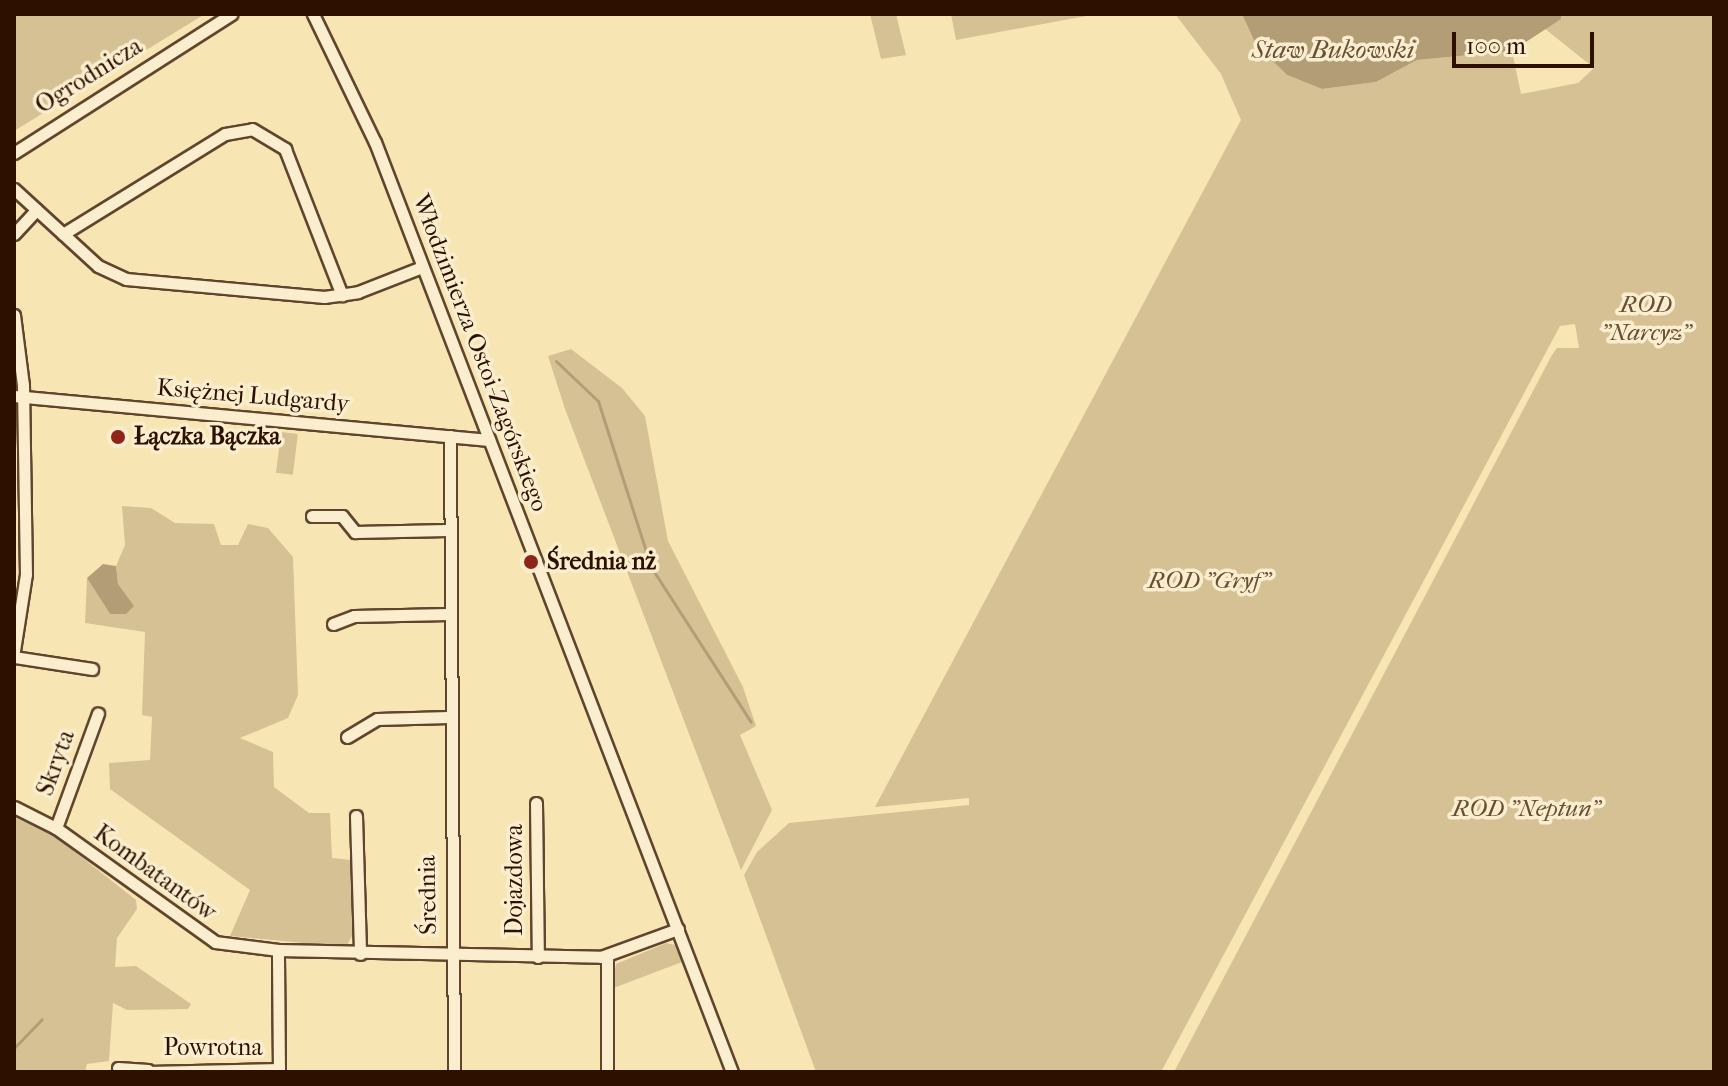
<!DOCTYPE html>
<html>
<head>
<meta charset="utf-8">
<style>
  body { margin:0 }
  #map { position:relative; width:1728px; height:1086px; overflow:hidden; background:#f8e5b4; font-family:"IM FELL French Canon",serif }
  div>[style] { position:absolute }
  [style*='--x'] { left:calc(var(--x)*1px); top:calc(var(--y)*1px); width:calc(var(--w)*1px); rotate:calc(var(--a)*1deg) }
  .green>* { inset:0; background:#d6c195; transform-origin:0 0 }
  .water>* { inset:0; background:#b39d77 }
  .stream>* { height:3px; margin:-1.5px; padding:0 1.5px; transform-origin:1.5px; border-radius:1.5px; background:#b39d77 }
  .roads { filter:drop-shadow(2px 0 #60452d) drop-shadow(-2px 0 #60452d) drop-shadow(0 2px #60452d) drop-shadow(0 -2px #60452d) }
  .minor>* { height:11px; margin:-5.5px; padding:0 5.5px; transform-origin:5.5px; border-radius:5.5px; background:#faeece }
  .dots>* { width:22px; height:22px; translate:-50% -50%; box-sizing:border-box; border:4px solid #faeece; border-radius:50% }
  span { translate:-50% -50%; white-space:nowrap; text-align:center; line-height:1.15; -webkit-text-stroke:7px #faeece; paint-order:stroke }
  .street-label { font-size:24px; color:#2e1000 }
  .park-label { font-size:24px; color:#694e34; font-style:italic }
  .poi-label { font-size:24px; color:#2e1000; font-weight:700 }
  .left { translate:0 -50%; text-align:left }
  .water-label { font-size:26px; color:#6a4f36; font-style:italic }
  .frame { position:absolute; inset:0; border:16px solid #2e1000; pointer-events:none }
  .scale { position:absolute; left:1452px; top:32px; width:142px; height:36px; box-sizing:border-box; border:4px solid #2e1000; border-top:0; padding-left:10px; font-size:24px; line-height:28px; white-space:nowrap; color:#2e1000; -webkit-text-stroke:6px #faeece; paint-order:stroke }
</style>
</head>
<body>
<div id="map">
  <div class="green">
    <i style="clip-path:polygon(14px 14px,205px 14px,14px 131px)"></i>
    <i style="clip-path:polygon(870px 14px,896px 14px,906px 55px,881px 59px)"></i>
    <i style="clip-path:polygon(951px 14px,1097px 14px,956px 40px)"></i>
    <i style="clip-path:polygon(1175px 14px,1242px 14px,1256px 45px,1287px 75px,1322px 89px,1376px 82px,1417px 60px,1512px 51px,1521px 94px,1578px 83px,1594px 68px,1544px 28px,1561px 19px,1561px 14px,1714px 14px,1714px 1072px,1174px 1072px,1552px 355px,1557px 348px,1579px 348px,1575px 324px,1560px 326px,1161px 1072px,816px 1072px,744px 875px,757px 852px,789px 823px,969px 805px,969px 798px,875px 807px,1241px 120px,1221px 74px)"></i>
    <i style="clip-path:polygon(571px 349px,622px 388px,645px 416px,668px 541px,743px 687px,756px 726px,740px 735px,772px 810px,741px 870px,565px 409px,548px 356px)"></i>
    <i style="left:281px;top:432px;width:17px;height:41px;rotate:7deg"></i>
    <i style="clip-path:polygon(122px 506px,151px 508px,175px 523px,214px 524px,221px 545px,238px 545px,248px 524px,268px 528px,293px 557px,298px 695px,288px 718px,240px 738px,273px 752px,274px 787px,309px 813px,330px 813px,332px 858px,352px 860px,355px 930px,346px 947px,230px 936px,250px 890px,110px 789px,109px 763px,150px 760px,152px 717px,142px 715px,145px 632px,85px 623px,87px 578px,110px 614px,118px 584px,116px 566px,125px 545px)"></i>
    <i style="clip-path:polygon(14px 817px,55px 836px,136px 900px,137px 909px,117px 938px,115px 967px,136px 966px,191px 1004px,188px 1009px,127px 1010px,113px 1003px,109px 1061px,87px 1064px,85px 1072px,14px 1072px)"></i>
    <i style="clip-path:polygon(666px 943px,675px 945px,682px 962px,611px 989px,616px 964px)"></i>
  </div>
  <div class="water">
    <i style="clip-path:polygon(1242px 14px,1561px 14px,1561px 19px,1512px 51px,1417px 60px,1376px 82px,1322px 89px,1287px 75px,1256px 45px)"></i>
    <i style="clip-path:polygon(103px 564px,116px 566px,118px 584px,134px 606px,126px 614px,110px 614px,87px 578px)"></i>
  </div>
  <div class="stream">
    <i style="--x:556;--y:361;--w:58;--a:43.6"></i>
    <i style="--x:598;--y:401;--w:174;--a:72.3"></i>
    <i style="--x:651;--y:567;--w:184;--a:57.2"></i>
    <i style="--x:14;--y:1048;--w:40;--a:-46"></i>
  </div>
  <div class="roads">
    <div class="minor">
      <i style="--x:313;--y:14;--w:142;--a:64.2"></i>
      <i style="--x:375;--y:142;--w:996;--a:69"></i>
      <i style="--x:14;--y:153;--w:258;--a:-32.6"></i>
      <i style="--x:14;--y:189;--w:114;--a:42.5"></i>
      <i style="--x:98;--y:266;--w:31;--a:25"></i>
      <i style="--x:126;--y:279;--w:199;--a:5.2"></i>
      <i style="--x:324;--y:297;--w:34;--a:-8"></i>
      <i style="--x:358;--y:292;--w:69;--a:-21.3"></i>
      <i style="--x:14;--y:234;--w:33;--a:-47"></i>
      <i style="--x:63;--y:234;--w:190;--a:-31.7"></i>
      <i style="--x:225;--y:134;--w:27;--a:-10"></i>
      <i style="--x:252;--y:129;--w:39;--a:31"></i>
      <i style="--x:285;--y:149;--w:157;--a:68.7"></i>
      <i style="--x:14;--y:315;--w:71;--a:82.7"></i>
      <i style="--x:23;--y:385;--w:189;--a:89.1"></i>
      <i style="--x:26;--y:574;--w:78;--a:98.9"></i>
      <i style="--x:14;--y:396;--w:477;--a:5.3"></i>
      <i style="--x:450;--y:436;--w:636;--a:89.64"></i>
      <i style="--x:312;--y:516;--w:30;--a:0"></i>
      <i style="--x:342;--y:516;--w:21;--a:51"></i>
      <i style="--x:355;--y:532;--w:92;--a:-1.2"></i>
      <i style="--x:333;--y:624;--w:22;--a:-21"></i>
      <i style="--x:354;--y:616;--w:94;--a:-1.2"></i>
      <i style="--x:14;--y:657;--w:79;--a:8.7"></i>
      <i style="--x:347;--y:737;--w:35;--a:-31"></i>
      <i style="--x:377;--y:719;--w:72;--a:-1.6"></i>
      <i style="--x:536;--y:803;--w:154;--a:89.3"></i>
      <i style="--x:14;--y:807;--w:47;--a:26.6"></i>
      <i style="--x:56;--y:828;--w:196;--a:35.6"></i>
      <i style="--x:215;--y:942;--w:64;--a:7.2"></i>
      <i style="--x:356;--y:816;--w:138;--a:88.3"></i>
      <i style="--x:56;--y:828;--w:122;--a:-69.9"></i>
      <i style="--x:607;--y:957;--w:115;--a:90"></i>
      <i style="--x:118;--y:1068;--w:30;--a:4"></i>
      <i style="--x:148;--y:1072;--w:131;--a:-1.3"></i>
      <i style="--x:279;--y:1072;--w:122;--a:-90.5"></i>
      <i style="--x:278;--y:950;--w:323;--a:1.2"></i>
      <i style="--x:601;--y:957;--w:82;--a:-20"></i>
    </div>
  </div>
  <div class="dots">
    <i style="left:118px;top:437px;background:#8f2418"></i>
    <i style="left:531px;top:562px;background:#8f2418"></i>
  </div>
  <div class="street-label">
    <span style="left:89px;top:76px;rotate:-32deg">Ogrodnicza</span>
    <span style="left:480px;top:353px;rotate:69deg">Włodzimierza Ostoi-Zagórskiego</span>
    <span style="left:253px;top:396px;rotate:5deg">Księżnej Ludgardy</span>
    <span style="left:56px;top:763px;rotate:-70deg">Skryta</span>
    <span style="left:155px;top:873px;rotate:36deg">Kombatantów</span>
    <span style="left:515px;top:880px;rotate:-90deg">Dojazdowa</span>
    <span style="left:428px;top:895px;rotate:-91deg">Średnia</span>
    <span style="left:213px;top:1048px">Powrotna</span>
  </div>
  <div class="park-label">
    <span style="left:1646px;top:319px">ROD<br>"Narcyz"</span>
    <span style="left:1209px;top:581px">ROD "Gryf"</span>
    <span style="left:1526px;top:809px">ROD "Neptun"</span>
  </div>
  <div class="poi-label">
    <span class="left" style="left:134px;top:437px">Łączka Bączka</span>
    <span class="left" style="left:547px;top:562px">Średnia nż</span>
  </div>
  <div class="water-label">
    <span style="left:1333px;top:50px">Staw Bukowski</span>
  </div>
  <div class="frame"></div>
  <div class="scale">100 m</div>
</div>
</body>
</html>
